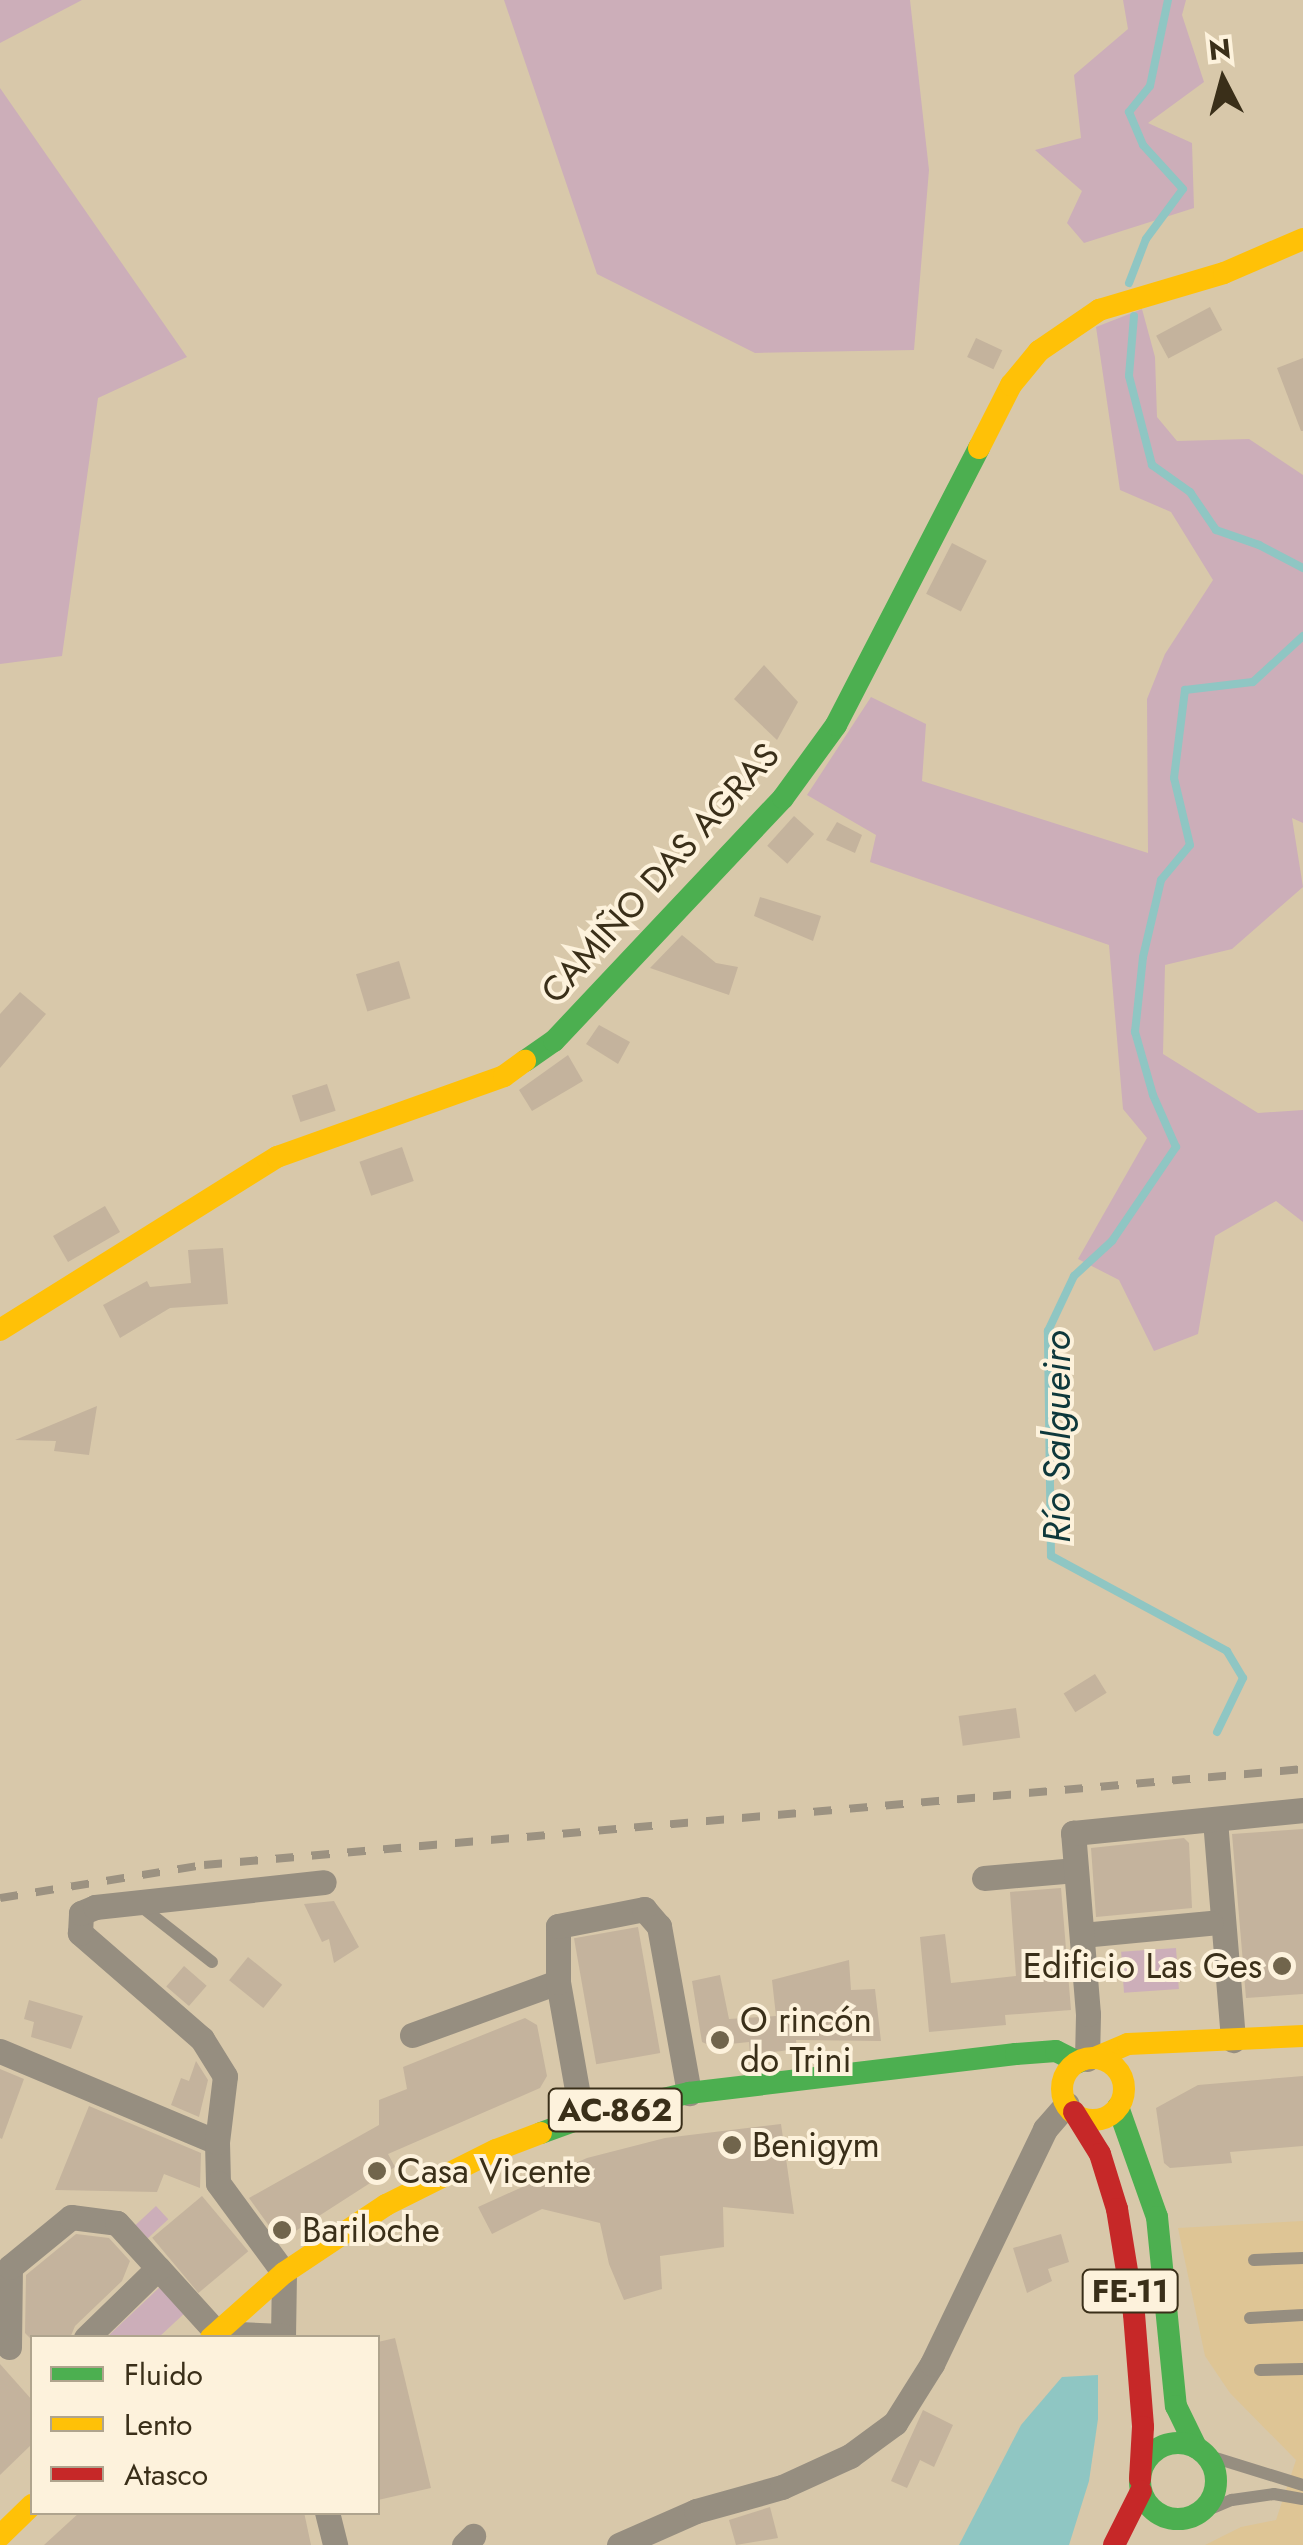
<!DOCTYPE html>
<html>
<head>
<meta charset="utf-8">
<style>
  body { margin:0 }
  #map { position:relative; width:1303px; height:2545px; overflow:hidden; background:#d8c8aa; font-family:Jost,sans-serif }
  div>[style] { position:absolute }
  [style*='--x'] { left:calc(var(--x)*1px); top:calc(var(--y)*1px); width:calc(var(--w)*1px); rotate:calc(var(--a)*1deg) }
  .built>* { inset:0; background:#dec595 }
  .green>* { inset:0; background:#ccaeb9; transform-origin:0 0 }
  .water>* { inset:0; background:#8fc6c3 }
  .stream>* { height:8px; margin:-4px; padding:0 4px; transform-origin:4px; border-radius:4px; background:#8fc6c3 }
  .building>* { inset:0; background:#c4b39d; transform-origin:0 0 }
  .lane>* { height:12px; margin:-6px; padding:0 6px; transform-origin:6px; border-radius:6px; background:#968e80 }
  .street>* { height:25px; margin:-12.5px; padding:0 12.5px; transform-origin:12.5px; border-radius:12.5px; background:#968e80 }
  .fast>* { height:22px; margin:-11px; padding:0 11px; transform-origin:11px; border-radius:11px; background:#4caf50 }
  .fast>.ring { margin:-11px; padding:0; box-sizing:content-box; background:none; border:22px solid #4caf50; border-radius:50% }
  .slow>* { height:22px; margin:-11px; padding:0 11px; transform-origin:11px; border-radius:11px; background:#ffc107 }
  .slow>.ring { margin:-11px; padding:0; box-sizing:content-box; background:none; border:22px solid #ffc107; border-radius:50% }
  .jam>* { height:22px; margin:-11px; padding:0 11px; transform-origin:11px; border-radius:11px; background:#c62828 }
  .rail>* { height:8px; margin-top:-4px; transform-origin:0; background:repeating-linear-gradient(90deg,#9c9281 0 18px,transparent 0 36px) }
  .dots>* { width:28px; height:28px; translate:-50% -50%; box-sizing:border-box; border:5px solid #fdf2dc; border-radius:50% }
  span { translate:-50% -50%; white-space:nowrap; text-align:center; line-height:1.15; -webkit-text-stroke:8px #fdf2dc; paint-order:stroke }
  .shield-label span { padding:2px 8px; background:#fdf2dc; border:2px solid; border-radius:8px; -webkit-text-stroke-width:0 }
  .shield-label { font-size:32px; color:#3a2f19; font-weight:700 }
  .street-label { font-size:35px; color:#3a2f19 }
  .poi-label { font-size:35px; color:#3a2f19 }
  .right { translate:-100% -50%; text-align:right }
  .left { translate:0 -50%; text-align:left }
  .water-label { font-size:38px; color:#0e383b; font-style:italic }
  .legend { position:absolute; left:30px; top:2335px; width:350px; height:180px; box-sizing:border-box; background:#fdf2dc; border:2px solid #afa48e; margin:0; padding:12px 18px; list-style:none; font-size:30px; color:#3a2f19 }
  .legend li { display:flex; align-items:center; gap:20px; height:50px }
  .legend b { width:50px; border:2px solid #afa48e }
  .north { position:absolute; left:1173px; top:30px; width:100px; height:100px; -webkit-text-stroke:8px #fdf2dc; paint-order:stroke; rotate:354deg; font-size:28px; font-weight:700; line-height:40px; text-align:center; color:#3a2f19 }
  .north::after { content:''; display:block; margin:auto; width:35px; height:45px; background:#3a2f19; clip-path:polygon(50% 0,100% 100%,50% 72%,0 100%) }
</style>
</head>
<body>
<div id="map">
  <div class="built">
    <i style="clip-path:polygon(1303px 2221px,1303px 2545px,1205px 2545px,1241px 2527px,1276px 2520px,1296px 2460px,1230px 2393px,1205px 2356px,1178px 2228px)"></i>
  </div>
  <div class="green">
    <i style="clip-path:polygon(0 0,82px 0,0 43px)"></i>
    <i style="clip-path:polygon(504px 0,910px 0,929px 170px,914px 350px,755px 353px,597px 274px)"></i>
    <i style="clip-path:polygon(1123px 0,1186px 0,1182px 15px,1204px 82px,1148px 123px,1192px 143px,1194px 208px,1084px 243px,1067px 223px,1082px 191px,1035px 150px,1081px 138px,1074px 75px,1128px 29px)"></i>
    <i style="clip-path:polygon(0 88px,187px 357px,98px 398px,62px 656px,0 664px)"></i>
    <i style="clip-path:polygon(1142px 309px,1155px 357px,1157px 417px,1177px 441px,1249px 439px,1303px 475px,1303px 823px,1292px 818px,1303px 887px,1232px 949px,1165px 965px,1163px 1054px,1258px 1113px,1303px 1110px,1303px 1222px,1276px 1201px,1215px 1236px,1198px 1334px,1154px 1351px,1119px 1280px,1078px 1259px,1147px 1138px,1123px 1109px,1109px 945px,870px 862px,876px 835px,807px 795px,871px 697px,926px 724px,922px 781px,1148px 853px,1147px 699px,1165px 654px,1213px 580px,1171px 512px,1120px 490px,1096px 327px)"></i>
    <i style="left:1176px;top:1948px;width:41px;height:55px;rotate:86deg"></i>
    <i style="left:156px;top:2206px;width:18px;height:28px;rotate:47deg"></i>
    <i style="clip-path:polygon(162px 2285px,187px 2311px,159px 2337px,106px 2338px)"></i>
  </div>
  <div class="water">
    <i style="clip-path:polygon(1098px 2375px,1098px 2419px,1089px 2481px,1069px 2545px,959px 2545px,1021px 2425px,1062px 2377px)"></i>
  </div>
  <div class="stream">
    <i style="--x:1129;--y:283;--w:47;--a:-68.9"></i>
    <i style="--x:1146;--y:239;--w:62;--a:-53.5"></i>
    <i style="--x:1183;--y:189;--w:59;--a:-132.3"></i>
    <i style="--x:1143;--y:145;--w:36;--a:-113"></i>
    <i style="--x:1129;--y:112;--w:33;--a:-51"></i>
    <i style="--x:1150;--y:86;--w:88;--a:-78.2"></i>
    <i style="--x:1134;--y:316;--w:60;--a:94.8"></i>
    <i style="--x:1129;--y:376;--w:92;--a:75.5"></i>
    <i style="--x:1152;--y:465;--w:47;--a:35.4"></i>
    <i style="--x:1190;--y:492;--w:46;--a:55.6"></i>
    <i style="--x:1216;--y:530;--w:46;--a:19.2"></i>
    <i style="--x:1259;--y:545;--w:50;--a:27.6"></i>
    <i style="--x:1217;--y:1732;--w:60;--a:-64.3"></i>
    <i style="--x:1243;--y:1678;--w:31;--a:-121"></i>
    <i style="--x:1227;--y:1651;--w:200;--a:-151.6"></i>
    <i style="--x:1051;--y:1556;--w:225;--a:-90.8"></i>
    <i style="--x:1048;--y:1331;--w:61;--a:-64.7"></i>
    <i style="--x:1074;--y:1276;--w:52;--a:-42.6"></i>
    <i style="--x:1112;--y:1241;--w:114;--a:-55.8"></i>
    <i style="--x:1176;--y:1147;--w:57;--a:-113.9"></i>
    <i style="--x:1153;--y:1095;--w:66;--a:-105.9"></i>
    <i style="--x:1135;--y:1032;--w:75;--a:-83.9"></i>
    <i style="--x:1143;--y:957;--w:79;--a:-76.8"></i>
    <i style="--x:1161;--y:880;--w:45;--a:-50.4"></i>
    <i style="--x:1190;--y:845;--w:69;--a:-103.4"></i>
    <i style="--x:1174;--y:778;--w:89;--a:-82.9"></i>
    <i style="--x:1185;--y:690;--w:68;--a:-6.7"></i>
    <i style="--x:1253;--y:682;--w:68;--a:-42.6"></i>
  </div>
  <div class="building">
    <i style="left:1210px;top:307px;width:26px;height:61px;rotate:62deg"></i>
    <i style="left:976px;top:338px;width:29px;height:21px;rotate:25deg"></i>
    <i style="clip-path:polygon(1303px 358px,1303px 431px,1301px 431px,1277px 368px)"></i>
    <i style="left:952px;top:543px;width:39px;height:57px;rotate:27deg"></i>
    <i style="clip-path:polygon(764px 665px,798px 702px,777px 740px,734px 699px)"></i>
    <i style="left:794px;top:816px;width:27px;height:40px;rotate:42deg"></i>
    <i style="clip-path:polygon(837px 822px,862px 835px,855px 853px,826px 840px)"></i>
    <i style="clip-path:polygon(760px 897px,821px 916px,813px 941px,754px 916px)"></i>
    <i style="clip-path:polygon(682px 935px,716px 963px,738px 967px,729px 995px,650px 968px)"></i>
    <i style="left:399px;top:961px;width:39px;height:45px;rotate:73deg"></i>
    <i style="clip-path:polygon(20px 992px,46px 1014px,0 1068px,0 1014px)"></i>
    <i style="clip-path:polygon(599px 1025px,630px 1042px,618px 1064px,586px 1044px)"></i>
    <i style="clip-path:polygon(568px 1055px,583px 1081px,532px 1111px,519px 1090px)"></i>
    <i style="left:327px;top:1084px;width:28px;height:37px;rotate:72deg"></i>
    <i style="left:402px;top:1147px;width:36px;height:45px;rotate:71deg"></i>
    <i style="left:105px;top:1206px;width:30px;height:60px;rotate:60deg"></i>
    <i style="clip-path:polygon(223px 1248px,228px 1304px,170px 1308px,120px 1338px,103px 1305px,147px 1281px,150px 1287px,191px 1283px,188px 1250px)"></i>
    <i style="clip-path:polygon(97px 1406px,89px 1455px,54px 1451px,56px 1441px,15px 1440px)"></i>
    <i style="left:1095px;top:1674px;width:22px;height:37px;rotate:58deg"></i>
    <i style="left:1016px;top:1708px;width:30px;height:58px;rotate:82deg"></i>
    <i style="clip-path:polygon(1303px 1829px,1303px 1994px,1246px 1998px,1232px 1834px)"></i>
    <i style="clip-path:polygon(1184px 1838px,1189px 1843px,1192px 1908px,1096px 1917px,1091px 1848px)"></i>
    <i style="clip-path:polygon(1061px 1888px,1071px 2010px,1005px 2015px,1006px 2025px,929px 2032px,920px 1937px,945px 1934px,951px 1983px,1016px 1976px,1010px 1892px)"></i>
    <i style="clip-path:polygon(334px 1901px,359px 1947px,334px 1963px,329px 1939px,322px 1942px,304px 1904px)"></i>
    <i style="left:638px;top:1927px;width:128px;height:65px;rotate:80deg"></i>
    <i style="left:248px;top:1957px;width:44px;height:30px;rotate:39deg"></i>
    <i style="clip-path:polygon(849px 1960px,851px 1990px,875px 1989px,881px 2041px,796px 2040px,797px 2049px,750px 2055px,749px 2042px,711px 2046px,702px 2042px,692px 1981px,720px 1975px,729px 2019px,776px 2016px,772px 1980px)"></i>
    <i style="left:184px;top:1966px;width:30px;height:27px;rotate:41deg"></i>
    <i style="clip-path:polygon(29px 2000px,83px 2016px,71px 2049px,31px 2037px,34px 2022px,24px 2019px)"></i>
    <i style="clip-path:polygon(525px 2018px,537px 2025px,547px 2076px,540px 2088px,388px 2154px,395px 2167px,280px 2241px,249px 2198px,379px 2125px,379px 2100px,407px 2089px,403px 2067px)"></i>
    <i style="clip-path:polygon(196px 2061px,208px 2080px,199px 2117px,171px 2105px,181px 2078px,189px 2081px)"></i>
    <i style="clip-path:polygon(0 2069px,24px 2079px,2px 2139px,0 2138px)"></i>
    <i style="clip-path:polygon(1303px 2076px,1303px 2146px,1230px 2152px,1232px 2163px,1170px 2168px,1164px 2163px,1156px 2108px,1198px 2085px)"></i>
    <i style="clip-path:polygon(89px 2106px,201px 2153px,200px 2188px,164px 2174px,157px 2192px,55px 2190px)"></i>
    <i style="clip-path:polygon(781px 2124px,794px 2214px,723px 2207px,724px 2247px,660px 2256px,662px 2289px,624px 2300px,609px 2264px,600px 2223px,542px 2209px,492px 2234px,478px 2207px,587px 2158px,665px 2138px)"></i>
    <i style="left:202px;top:2196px;width:72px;height:65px;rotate:50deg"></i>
    <i style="clip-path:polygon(76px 2234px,109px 2238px,130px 2261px,122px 2281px,75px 2326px,70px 2338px,30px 2338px,25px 2333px,26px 2275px)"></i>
    <i style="clip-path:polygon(1061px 2234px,1069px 2262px,1048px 2269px,1052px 2281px,1027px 2293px,1013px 2248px)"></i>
    <i style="clip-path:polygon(395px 2338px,431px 2488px,378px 2500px,378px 2342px)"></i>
    <i style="clip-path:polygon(0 2364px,32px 2400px,32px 2444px,0 2475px)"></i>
    <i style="clip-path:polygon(923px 2410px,953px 2425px,934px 2467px,920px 2460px,907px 2488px,891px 2481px)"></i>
    <i style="clip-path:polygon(770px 2507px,778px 2538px,736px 2545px,729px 2520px)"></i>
    <i style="clip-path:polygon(80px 2512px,304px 2512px,311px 2545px,44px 2545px)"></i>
  </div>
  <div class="lane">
    <i style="--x:138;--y:1904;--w:94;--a:38.1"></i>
    <i style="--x:1254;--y:2260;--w:49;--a:-2.3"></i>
    <i style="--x:1250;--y:2318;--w:53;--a:-3.2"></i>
    <i style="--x:1260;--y:2370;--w:43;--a:-1.3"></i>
    <i style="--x:1206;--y:2455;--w:102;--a:17.2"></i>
    <i style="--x:1196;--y:2515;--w:39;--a:-23"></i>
    <i style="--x:1232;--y:2500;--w:42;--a:-8.1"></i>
    <i style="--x:1274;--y:2494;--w:29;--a:10"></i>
  </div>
  <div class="street">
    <i style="--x:1215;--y:1820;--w:221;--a:85.3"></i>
    <i style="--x:984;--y:1878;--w:92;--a:-5"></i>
    <i style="--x:1082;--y:1935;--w:129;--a:-5.4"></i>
    <i style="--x:412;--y:2035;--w:155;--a:-20"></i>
    <i style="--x:0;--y:2051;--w:235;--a:22.8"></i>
    <i style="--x:217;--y:2142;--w:41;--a:88.6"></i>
    <i style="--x:218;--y:2183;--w:112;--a:53.7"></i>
    <i style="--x:284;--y:2273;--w:65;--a:90.9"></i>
    <i style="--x:1087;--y:2059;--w:45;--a:-88.7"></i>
    <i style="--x:1088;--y:2014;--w:182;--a:-94.7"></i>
    <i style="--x:1073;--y:1833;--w:231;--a:-5.7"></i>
    <i style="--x:582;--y:2118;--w:138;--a:-100"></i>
    <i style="--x:558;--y:1982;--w:56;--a:-90"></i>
    <i style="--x:558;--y:1926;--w:88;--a:-11.2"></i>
    <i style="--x:644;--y:1909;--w:23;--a:49"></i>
    <i style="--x:659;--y:1926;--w:170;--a:79.8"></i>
    <i style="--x:217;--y:2142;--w:66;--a:-83.1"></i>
    <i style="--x:225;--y:2076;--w:44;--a:-121.9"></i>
    <i style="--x:202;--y:2039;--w:162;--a:-139"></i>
    <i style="--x:80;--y:1933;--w:20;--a:-87"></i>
    <i style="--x:81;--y:1913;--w:15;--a:-23"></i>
    <i style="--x:95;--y:1907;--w:230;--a:-6.2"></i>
    <i style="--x:86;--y:2338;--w:100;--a:-44.2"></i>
    <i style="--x:158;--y:2268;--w:88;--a:47.8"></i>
    <i style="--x:217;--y:2333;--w:66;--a:2.6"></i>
    <i style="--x:9;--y:2347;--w:80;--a:-89.3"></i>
    <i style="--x:10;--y:2267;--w:79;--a:-39.3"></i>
    <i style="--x:71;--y:2217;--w:46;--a:7.4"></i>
    <i style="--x:117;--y:2223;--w:61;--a:47.7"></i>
    <i style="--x:327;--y:2512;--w:34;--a:76"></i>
    <i style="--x:464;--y:2545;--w:13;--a:-45"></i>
    <i style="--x:619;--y:2545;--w:84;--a:-23.8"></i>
    <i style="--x:696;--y:2511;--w:89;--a:-15.6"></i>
    <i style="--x:782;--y:2487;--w:75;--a:-24.5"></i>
    <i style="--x:850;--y:2456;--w:56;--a:-36.3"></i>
    <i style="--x:895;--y:2423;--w:70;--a:-57.9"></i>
    <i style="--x:932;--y:2364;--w:261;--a:-64.3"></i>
    <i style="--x:1045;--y:2129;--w:33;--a:-49"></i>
  </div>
  <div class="fast">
    <i style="--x:525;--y:1061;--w:35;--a:-35"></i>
    <i style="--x:554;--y:1041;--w:334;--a:-46.7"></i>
    <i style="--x:783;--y:798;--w:90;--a:-54"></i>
    <i style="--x:836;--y:725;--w:312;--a:-62.7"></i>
    <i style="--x:1118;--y:2107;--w:117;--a:70.5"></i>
    <i style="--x:1157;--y:2217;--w:190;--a:84.3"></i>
    <i style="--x:1176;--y:2406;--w:46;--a:64"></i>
    <i style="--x:541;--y:2133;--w:44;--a:-20.1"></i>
    <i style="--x:582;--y:2118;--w:110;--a:-13.2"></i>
    <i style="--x:689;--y:2093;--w:329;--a:-6.8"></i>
    <i style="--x:1016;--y:2054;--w:40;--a:-4.3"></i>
    <i style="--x:1056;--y:2051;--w:25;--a:27"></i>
    <i class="ring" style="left:1140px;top:2443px;width:54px;height:54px"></i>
  </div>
  <div class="slow">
    <i style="--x:979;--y:448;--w:71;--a:-63.1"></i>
    <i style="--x:1011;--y:385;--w:44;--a:-50.5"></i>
    <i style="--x:1039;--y:351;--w:73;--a:-34.3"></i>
    <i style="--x:1099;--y:310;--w:130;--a:-16.5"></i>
    <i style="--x:1224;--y:273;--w:86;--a:-23.3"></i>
    <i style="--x:0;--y:1330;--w:327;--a:-32"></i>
    <i style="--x:277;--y:1157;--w:241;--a:-19.6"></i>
    <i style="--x:504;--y:1076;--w:26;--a:-36"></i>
    <i style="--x:1095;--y:2058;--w:36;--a:-23"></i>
    <i style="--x:1128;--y:2044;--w:175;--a:-2.6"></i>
    <i class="ring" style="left:1062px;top:2058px;width:40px;height:40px"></i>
    <i style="--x:211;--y:2338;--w:98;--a:-41.7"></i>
    <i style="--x:284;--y:2273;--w:123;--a:-33.7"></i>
    <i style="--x:386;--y:2205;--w:123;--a:-26.6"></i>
    <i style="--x:496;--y:2150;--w:48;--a:-20.7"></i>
    <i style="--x:0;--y:2536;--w:45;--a:-44.1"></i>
  </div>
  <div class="jam">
    <i style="--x:1074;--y:2112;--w:49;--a:58.2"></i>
    <i style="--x:1100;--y:2154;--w:58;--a:72.8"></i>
    <i style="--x:1117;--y:2209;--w:106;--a:80.8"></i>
    <i style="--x:1134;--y:2314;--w:113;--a:85.4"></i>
    <i style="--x:1143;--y:2427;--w:52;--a:93.3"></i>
    <i style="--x:1114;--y:2545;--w:60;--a:-63.4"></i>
  </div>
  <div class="rail">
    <i style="--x:0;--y:1898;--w:207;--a:-9.2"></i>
    <i style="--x:204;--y:1865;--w:1103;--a:-4.99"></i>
  </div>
  <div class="dots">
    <i style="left:1282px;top:1966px;background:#71654c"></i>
    <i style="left:720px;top:2040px;background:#71654c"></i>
    <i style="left:732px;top:2145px;background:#71654c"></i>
    <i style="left:377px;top:2171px;background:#71654c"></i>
    <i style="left:282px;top:2230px;background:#71654c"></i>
  </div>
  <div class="shield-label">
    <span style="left:615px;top:2110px">AC-862</span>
    <span style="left:1130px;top:2291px">FE-11</span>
  </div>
  <div class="street-label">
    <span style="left:660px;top:873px;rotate:-48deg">CAMIÑO DAS AGRAS</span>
  </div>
  <div class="poi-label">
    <span class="right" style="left:1262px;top:1966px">Edificio Las Ges</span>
    <span class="left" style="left:740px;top:2040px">O rincón<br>do Trini</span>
    <span class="left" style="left:752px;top:2145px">Benigym</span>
    <span class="left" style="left:397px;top:2171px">Casa Vicente</span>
    <span class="left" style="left:302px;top:2230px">Bariloche</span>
  </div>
  <div class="water-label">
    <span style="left:1057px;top:1437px;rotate:-90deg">Río Salgueiro</span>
  </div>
  <ul class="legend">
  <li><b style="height:12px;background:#4caf50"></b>Fluido</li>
  <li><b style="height:12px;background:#ffc107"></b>Lento</li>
  <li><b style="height:12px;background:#c62828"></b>Atasco</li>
  </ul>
  <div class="north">N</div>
</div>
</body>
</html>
